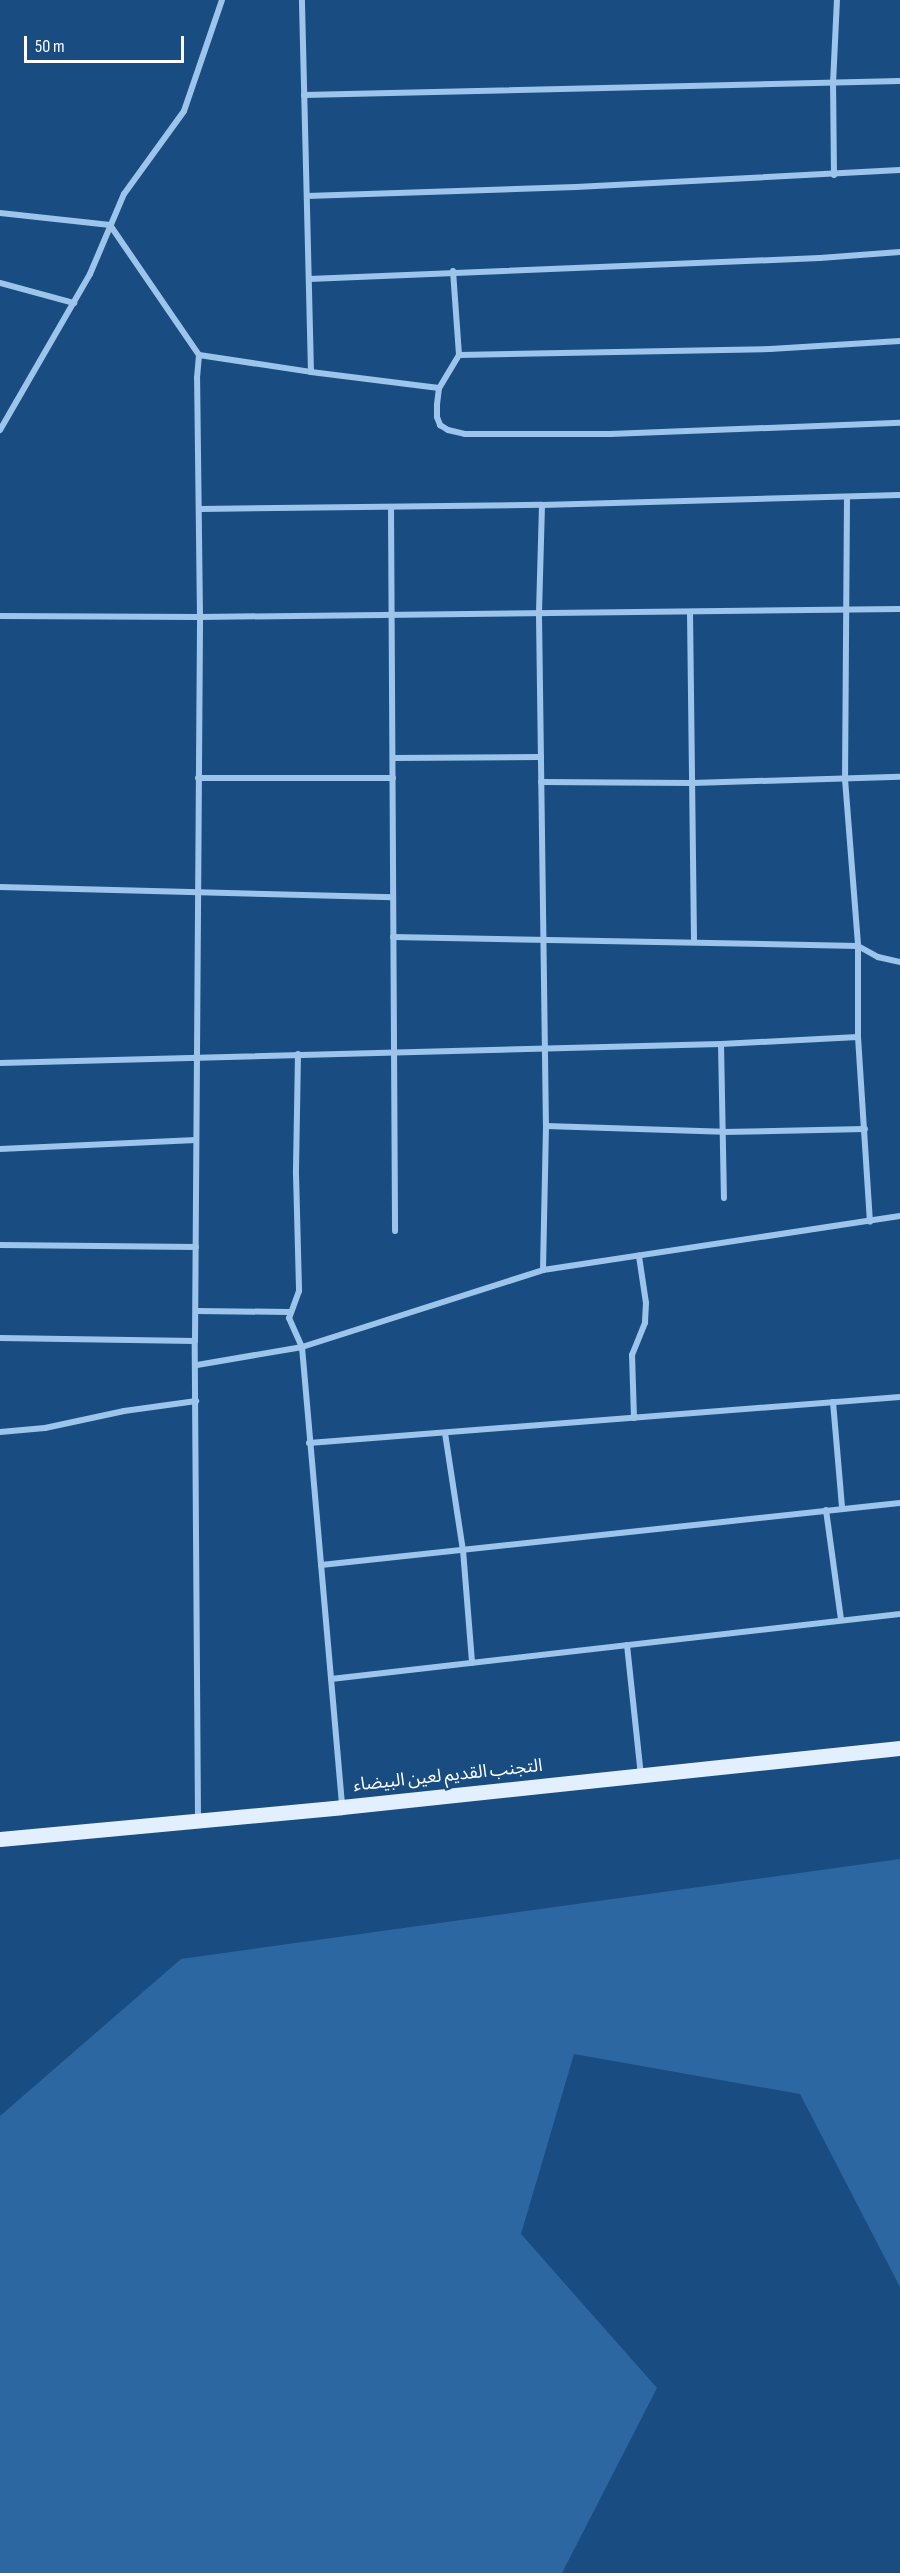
<!DOCTYPE html>
<html>
<head>
<meta charset="utf-8">
<style>
  body { margin:0 }
  #map { position:relative; width:900px; height:2573px; overflow:hidden; background:#194d82; font-family:"Sofia Sans Condensed","Noto Sans Arabic",sans-serif }
  div>[style] { position:absolute }
  [style*='--x'] { left:calc(var(--x)*1px); top:calc(var(--y)*1px); width:calc(var(--w)*1px); rotate:calc(var(--a)*1deg) }
  .green>* { inset:0; background:#2c67a2 }
  .street>* { height:6px; margin:-3px; padding:0 3px; transform-origin:3px; border-radius:3px; background:#9dc5eb }
  .primary>* { height:15px; margin:-7.5px; padding:0 7.5px; transform-origin:7.5px; border-radius:7.5px; background:#e2efff }
  span { translate:-50% -50%; white-space:nowrap; text-align:center; line-height:1.15; -webkit-text-stroke:5px #194d82; paint-order:stroke }
  .street-label { font-size:18px; color:#fff }
  .scale { position:absolute; left:24px; top:36px; width:160px; height:27px; box-sizing:border-box; border:3px solid #fff; border-top:0; padding-left:8px; font-size:18px; line-height:21px; white-space:nowrap; color:#fff; -webkit-text-stroke:4px #194d82; paint-order:stroke }
</style>
</head>
<body>
<div id="map">
  <div class="green">
    <i style="clip-path:polygon(900px 1859px,900px 2287px,800px 2094px,574px 2054px,521px 2234px,657px 2388px,562px 2573px,0 2573px,0 2116px,181px 1959px)"></i>
  </div>
  <div class="street">
    <i style="--x:304;--y:95;--w:596;--a:-1.35"></i>
    <i style="--x:834;--y:175;--w:91;--a:-90.6"></i>
    <i style="--x:833;--y:84;--w:84;--a:-87.3"></i>
    <i style="--x:307;--y:196;--w:269;--a:-1.9"></i>
    <i style="--x:576;--y:187;--w:324;--a:-3"></i>
    <i style="--x:0;--y:213;--w:111;--a:6.2"></i>
    <i style="--x:110;--y:225;--w:158;--a:55.6"></i>
    <i style="--x:453;--y:271;--w:84;--a:85.9"></i>
    <i style="--x:459;--y:355;--w:39;--a:121"></i>
    <i style="--x:439;--y:388;--w:17;--a:97"></i>
    <i style="--x:437;--y:405;--w:12;--a:90"></i>
    <i style="--x:437;--y:417;--w:9;--a:69"></i>
    <i style="--x:440;--y:425;--w:9;--a:32"></i>
    <i style="--x:448;--y:430;--w:17;--a:13"></i>
    <i style="--x:465;--y:434;--w:145;--a:0"></i>
    <i style="--x:610;--y:434;--w:290;--a:-2.2"></i>
    <i style="--x:309;--y:279;--w:511;--a:-2.35"></i>
    <i style="--x:820;--y:258;--w:80;--a:-4.3"></i>
    <i style="--x:0;--y:283;--w:77;--a:15.1"></i>
    <i style="--x:459;--y:355;--w:311;--a:-1.1"></i>
    <i style="--x:770;--y:349;--w:130;--a:-3.5"></i>
    <i style="--x:311;--y:372;--w:129;--a:7.1"></i>
    <i style="--x:0;--y:430;--w:180;--a:-60"></i>
    <i style="--x:90;--y:274;--w:87;--a:-67"></i>
    <i style="--x:124;--y:194;--w:102;--a:-54.1"></i>
    <i style="--x:184;--y:111;--w:117;--a:-71.1"></i>
    <i style="--x:847;--y:497;--w:282;--a:90.4"></i>
    <i style="--x:845;--y:779;--w:168;--a:85.5"></i>
    <i style="--x:858;--y:946;--w:91;--a:90"></i>
    <i style="--x:858;--y:1037;--w:185;--a:86.3"></i>
    <i style="--x:542;--y:505;--w:110;--a:91.6"></i>
    <i style="--x:539;--y:615;--w:511;--a:89.22"></i>
    <i style="--x:546;--y:1126;--w:144;--a:91.2"></i>
    <i style="--x:391;--y:507;--w:724;--a:89.68"></i>
    <i style="--x:200;--y:509;--w:342;--a:-0.7"></i>
    <i style="--x:542;--y:505;--w:358;--a:-1.6"></i>
    <i style="--x:690;--y:612;--w:330;--a:89.3"></i>
    <i style="--x:0;--y:616;--w:200;--a:0.3"></i>
    <i style="--x:200;--y:617;--w:700;--a:-0.65"></i>
    <i style="--x:393;--y:758;--w:148;--a:-0.4"></i>
    <i style="--x:198;--y:778;--w:195;--a:0"></i>
    <i style="--x:541;--y:782;--w:151;--a:0.4"></i>
    <i style="--x:692;--y:783;--w:208;--a:-1.7"></i>
    <i style="--x:0;--y:887;--w:393;--a:1.5"></i>
    <i style="--x:393;--y:937;--w:465;--a:1.1"></i>
    <i style="--x:858;--y:946;--w:23;--a:29"></i>
    <i style="--x:878;--y:957;--w:23;--a:13"></i>
    <i style="--x:721;--y:1044;--w:154;--a:88.9"></i>
    <i style="--x:298;--y:1054;--w:120;--a:91"></i>
    <i style="--x:296;--y:1174;--w:117;--a:88.5"></i>
    <i style="--x:299;--y:1291;--w:29;--a:110"></i>
    <i style="--x:289;--y:1318;--w:32;--a:66"></i>
    <i style="--x:302;--y:1347;--w:462;--a:85"></i>
    <i style="--x:0;--y:1063;--w:721;--a:-1.51"></i>
    <i style="--x:721;--y:1044;--w:137;--a:-2.9"></i>
    <i style="--x:546;--y:1126;--w:177;--a:1.9"></i>
    <i style="--x:723;--y:1132;--w:142;--a:-1.2"></i>
    <i style="--x:0;--y:1149;--w:196;--a:-2.6"></i>
    <i style="--x:0;--y:1245;--w:196;--a:0.6"></i>
    <i style="--x:196;--y:1311;--w:93;--a:0.6"></i>
    <i style="--x:0;--y:1338;--w:195;--a:0.9"></i>
    <i style="--x:197;--y:1365;--w:107;--a:-9.7"></i>
    <i style="--x:302;--y:1347;--w:253;--a:-17.7"></i>
    <i style="--x:543;--y:1270;--w:361;--a:-8.6"></i>
    <i style="--x:833;--y:1402;--w:106;--a:85.1"></i>
    <i style="--x:634;--y:1418;--w:63;--a:-91.8"></i>
    <i style="--x:632;--y:1355;--w:35;--a:-68"></i>
    <i style="--x:645;--y:1322;--w:19;--a:-87"></i>
    <i style="--x:646;--y:1303;--w:48;--a:-98.5"></i>
    <i style="--x:0;--y:1432;--w:45;--a:-5.1"></i>
    <i style="--x:45;--y:1428;--w:81;--a:-12.1"></i>
    <i style="--x:124;--y:1411;--w:73;--a:-7.9"></i>
    <i style="--x:445;--y:1433;--w:118;--a:81.3"></i>
    <i style="--x:463;--y:1550;--w:113;--a:85.4"></i>
    <i style="--x:309;--y:1443;--w:593;--a:-4.45"></i>
    <i style="--x:826;--y:1510;--w:111;--a:82.2"></i>
    <i style="--x:321;--y:1565;--w:582;--a:-6.11"></i>
    <i style="--x:627;--y:1645;--w:131;--a:83.9"></i>
    <i style="--x:331;--y:1679;--w:573;--a:-6.52"></i>
    <i style="--x:198;--y:1819;--w:478;--a:-90.4"></i>
    <i style="--x:195;--y:1341;--w:724;--a:-89.6"></i>
    <i style="--x:200;--y:617;--w:239;--a:-90.7"></i>
    <i style="--x:197;--y:378;--w:23;--a:-85"></i>
    <i style="--x:199;--y:355;--w:113;--a:8.6"></i>
    <i style="--x:311;--y:372;--w:372;--a:-91.4"></i>
  </div>
  <div class="primary">
    <i style="--x:0;--y:1839;--w:343;--a:-5.3"></i>
    <i style="--x:342;--y:1807;--w:561;--a:-6.04"></i>
  </div>
  <div class="street-label">
    <span style="left:448px;top:1776px;rotate:-6deg">التجنب القديم لعين البيضاء</span>
  </div>
  <div class="scale">50 m</div>
</div>
</body>
</html>
